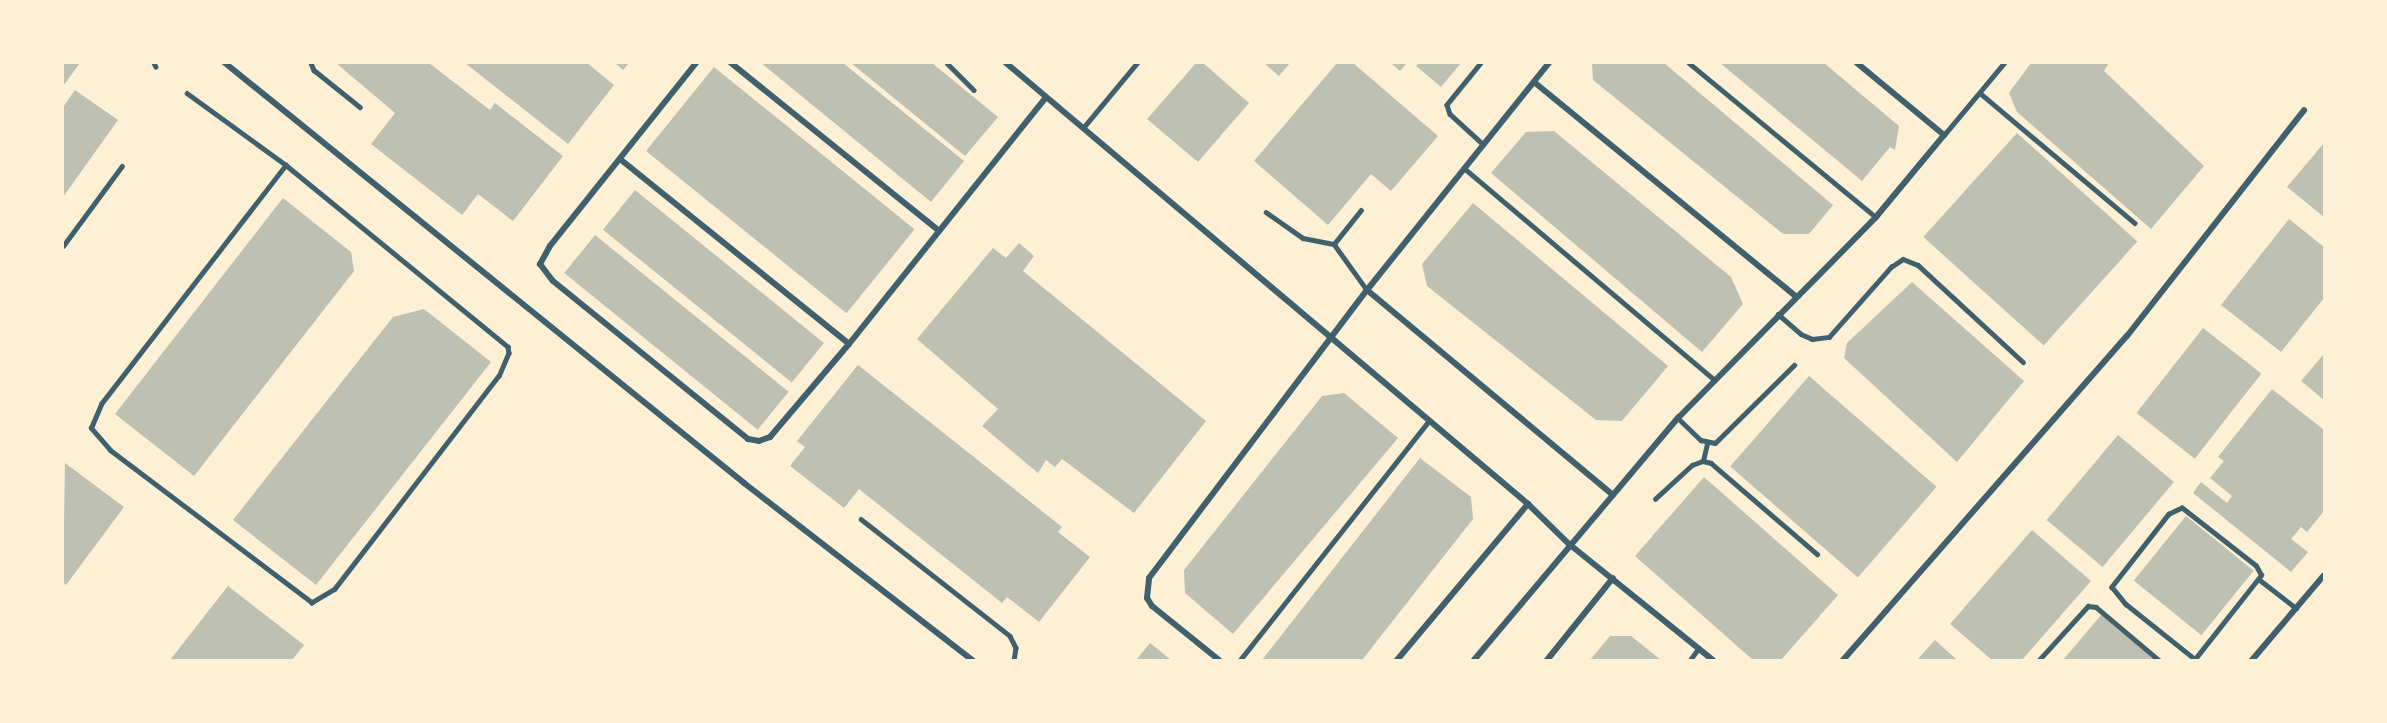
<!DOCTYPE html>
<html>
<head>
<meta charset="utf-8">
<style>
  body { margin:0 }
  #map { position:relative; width:2387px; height:723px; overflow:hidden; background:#fdf0d5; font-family:"Nunito Sans",sans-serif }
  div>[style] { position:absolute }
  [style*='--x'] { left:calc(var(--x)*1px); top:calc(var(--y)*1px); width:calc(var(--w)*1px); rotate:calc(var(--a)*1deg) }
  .building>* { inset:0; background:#bec0b2; transform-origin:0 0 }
  .service>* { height:4.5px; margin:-2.25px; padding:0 2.25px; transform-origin:2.25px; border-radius:2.25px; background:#3f606c }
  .minor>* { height:6px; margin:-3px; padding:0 3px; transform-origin:3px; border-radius:3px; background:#3f606c }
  span { translate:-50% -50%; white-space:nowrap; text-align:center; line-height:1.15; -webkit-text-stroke:4.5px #fdf0d5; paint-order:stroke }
  .frame { position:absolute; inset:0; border:64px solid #fdf0d5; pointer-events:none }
</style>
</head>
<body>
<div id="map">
  <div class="building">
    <i style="clip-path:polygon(63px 63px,80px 63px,63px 86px)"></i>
    <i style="clip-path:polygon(336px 63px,429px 63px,490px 110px,495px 103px,563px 156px,513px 221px,478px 194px,462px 215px,371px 144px,395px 113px)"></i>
    <i style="clip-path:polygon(465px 63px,587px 63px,614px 85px,568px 144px)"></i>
    <i style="clip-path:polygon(615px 63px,629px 63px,623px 70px)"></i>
    <i style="clip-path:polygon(761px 63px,843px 63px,964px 161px,931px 202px)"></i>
    <i style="clip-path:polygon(851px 63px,932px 63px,998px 117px,965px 156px)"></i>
    <i style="clip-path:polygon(1196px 63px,1203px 63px,1249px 103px,1198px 162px,1147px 119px)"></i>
    <i style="clip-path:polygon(1264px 63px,1290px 63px,1279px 76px)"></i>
    <i style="clip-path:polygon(1337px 63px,1353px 63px,1438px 136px,1391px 191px,1371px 174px,1328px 225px,1254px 161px)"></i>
    <i style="clip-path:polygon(1391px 63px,1407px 63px,1400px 71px)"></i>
    <i style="clip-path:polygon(1419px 63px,1461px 63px,1441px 87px,1416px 66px)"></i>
    <i style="clip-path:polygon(1592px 63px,1664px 63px,1833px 205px,1809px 234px,1783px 234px,1593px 80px)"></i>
    <i style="clip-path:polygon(1720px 63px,1824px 63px,1899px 126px,1895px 150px,1890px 147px,1862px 181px)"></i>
    <i style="clip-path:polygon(2031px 63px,2109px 63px,2104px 71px,2204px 166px,2151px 229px,2017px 112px,2009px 93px)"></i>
    <i style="left:714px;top:67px;width:258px;height:108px;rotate:39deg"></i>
    <i style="clip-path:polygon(75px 90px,118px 120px,63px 197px,63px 107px)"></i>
    <i style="clip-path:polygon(1554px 131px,1731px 277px,1743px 304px,1702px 352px,1491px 173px,1526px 132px)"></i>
    <i style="left:2017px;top:133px;width:162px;height:140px;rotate:42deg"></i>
    <i style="clip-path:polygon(2324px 143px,2324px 217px,2287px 187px)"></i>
    <i style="left:635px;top:190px;width:243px;height:51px;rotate:39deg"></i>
    <i style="clip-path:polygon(283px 198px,351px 252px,354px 271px,194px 476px,115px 414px)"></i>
    <i style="clip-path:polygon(1473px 203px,1668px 366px,1622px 421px,1596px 420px,1427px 286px,1422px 264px)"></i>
    <i style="clip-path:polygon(2289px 219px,2324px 247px,2324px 298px,2281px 352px,2221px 305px)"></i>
    <i style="left:595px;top:235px;width:249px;height:49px;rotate:39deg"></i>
    <i style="clip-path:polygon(1019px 243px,1034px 256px,1023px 271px,1206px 421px,1134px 513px,1062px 459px,1055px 467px,1046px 460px,1038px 473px,982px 426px,998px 409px,917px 339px,993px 248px,1006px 258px)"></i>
    <i style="clip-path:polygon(1912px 282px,2024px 381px,1957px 462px,1844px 358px,1847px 343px)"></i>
    <i style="clip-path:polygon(424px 309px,491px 362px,316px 585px,233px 520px,393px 317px)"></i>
    <i style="left:2203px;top:328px;width:74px;height:108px;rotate:38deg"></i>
    <i style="clip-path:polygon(2324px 354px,2324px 400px,2301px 381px)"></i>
    <i style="clip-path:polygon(858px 365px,1062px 527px,1058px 532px,1090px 557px,1039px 622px,1007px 597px,1002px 603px,859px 489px,844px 508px,790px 466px,805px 447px,797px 441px)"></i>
    <i style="left:1809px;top:376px;width:169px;height:120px;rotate:41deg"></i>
    <i style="clip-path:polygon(2272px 389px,2324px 430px,2324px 511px,2307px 532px,2301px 527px,2291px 539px,2308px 552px,2291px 572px,2193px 493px,2201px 482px,2227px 503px,2232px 496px,2210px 478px,2224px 461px,2218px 457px)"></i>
    <i style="clip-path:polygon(1344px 393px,1398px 438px,1233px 634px,1185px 593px,1184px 570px,1322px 396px)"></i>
    <i style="left:2118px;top:435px;width:73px;height:111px;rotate:40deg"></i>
    <i style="clip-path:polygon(1420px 458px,1471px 497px,1473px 519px,1362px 660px,1262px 660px)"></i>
    <i style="clip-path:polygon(65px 463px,124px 507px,66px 585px,63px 582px)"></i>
    <i style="clip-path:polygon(1704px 477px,1838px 595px,1781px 660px,1753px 660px,1635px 556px)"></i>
    <i style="left:2186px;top:516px;width:87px;height:83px;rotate:39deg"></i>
    <i style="clip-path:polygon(2032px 530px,2091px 581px,2022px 660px,1992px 660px,1950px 624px)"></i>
    <i style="clip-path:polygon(228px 586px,304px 645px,292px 660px,170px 660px)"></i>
    <i style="clip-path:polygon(2102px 614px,2155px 660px,2063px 660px)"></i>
    <i style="clip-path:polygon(1610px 636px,1631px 636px,1661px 660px,1590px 660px)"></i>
    <i style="clip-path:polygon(1935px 640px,1957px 660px,1917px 660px)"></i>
    <i style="clip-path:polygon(1150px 643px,1171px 660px,1136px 660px)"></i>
  </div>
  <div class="service">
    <i style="--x:154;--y:63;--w:4;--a:63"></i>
    <i style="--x:311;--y:63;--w:8;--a:67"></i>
    <i style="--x:314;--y:70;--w:59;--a:38.8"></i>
    <i style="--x:947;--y:63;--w:38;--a:45"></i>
    <i style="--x:1481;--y:63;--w:54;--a:129"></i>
    <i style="--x:1447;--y:105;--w:9;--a:72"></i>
    <i style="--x:1450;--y:114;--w:45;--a:42.3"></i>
    <i style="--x:1689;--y:63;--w:242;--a:39.5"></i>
    <i style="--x:187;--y:93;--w:122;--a:36"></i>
    <i style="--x:1980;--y:93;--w:202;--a:40"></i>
    <i style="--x:1083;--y:128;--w:85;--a:-50.3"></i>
    <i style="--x:1944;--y:135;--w:94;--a:-50.2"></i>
    <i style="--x:286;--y:165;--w:287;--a:39.3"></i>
    <i style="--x:508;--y:347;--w:6;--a:81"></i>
    <i style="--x:509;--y:353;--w:25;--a:113"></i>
    <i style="--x:499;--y:376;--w:269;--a:127.6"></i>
    <i style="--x:335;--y:589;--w:27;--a:149"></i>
    <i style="--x:312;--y:603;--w:253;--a:-142.9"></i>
    <i style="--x:110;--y:450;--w:29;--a:-131"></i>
    <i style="--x:91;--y:428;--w:26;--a:-67"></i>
    <i style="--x:101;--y:404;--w:302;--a:-52.3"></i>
    <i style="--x:1464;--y:168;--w:327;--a:40.2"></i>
    <i style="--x:1266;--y:212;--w:45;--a:35.1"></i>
    <i style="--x:1303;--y:238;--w:32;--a:11"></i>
    <i style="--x:1334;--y:244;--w:57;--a:54.3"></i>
    <i style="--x:1334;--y:244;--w:43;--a:-51.5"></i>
    <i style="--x:63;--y:246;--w:99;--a:-53.6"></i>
    <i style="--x:1778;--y:314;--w:30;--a:41"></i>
    <i style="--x:1801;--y:334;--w:12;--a:24"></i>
    <i style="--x:1812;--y:339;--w:17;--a:-7"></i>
    <i style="--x:1829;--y:337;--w:94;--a:-48.5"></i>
    <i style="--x:1891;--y:267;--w:14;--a:-34"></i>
    <i style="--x:1903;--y:259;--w:16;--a:22"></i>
    <i style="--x:1918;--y:265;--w:143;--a:42.7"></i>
    <i style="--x:1678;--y:418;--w:32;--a:44"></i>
    <i style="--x:1701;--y:440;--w:14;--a:12"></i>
    <i style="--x:1715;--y:443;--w:111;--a:-44.6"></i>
    <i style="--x:1703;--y:461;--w:18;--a:-77"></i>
    <i style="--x:1655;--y:499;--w:50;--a:-42.6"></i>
    <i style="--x:1692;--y:465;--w:12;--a:-20"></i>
    <i style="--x:1703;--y:461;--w:8;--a:14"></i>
    <i style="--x:1711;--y:463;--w:140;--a:40.6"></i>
    <i style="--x:861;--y:519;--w:189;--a:38.1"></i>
    <i style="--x:1010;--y:636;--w:13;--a:63"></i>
    <i style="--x:1016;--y:648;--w:12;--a:99"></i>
    <i style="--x:2260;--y:580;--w:46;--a:37.9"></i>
    <i style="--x:2195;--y:659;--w:107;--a:-51.8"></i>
    <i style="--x:2261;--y:575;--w:10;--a:-119"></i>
    <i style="--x:2256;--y:566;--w:94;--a:-141.9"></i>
    <i style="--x:2182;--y:508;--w:14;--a:155"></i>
    <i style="--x:2169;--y:514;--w:93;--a:128"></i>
    <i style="--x:2112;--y:587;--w:22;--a:51"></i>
    <i style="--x:2126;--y:604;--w:88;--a:38.6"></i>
    <i style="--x:2195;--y:659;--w:1;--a:45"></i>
    <i style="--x:1240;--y:660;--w:305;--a:-51.7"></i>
    <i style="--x:1690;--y:660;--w:14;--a:-54"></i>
    <i style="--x:2039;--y:660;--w:73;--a:-47.8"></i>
    <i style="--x:2088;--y:606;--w:8;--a:7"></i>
    <i style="--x:2096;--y:607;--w:82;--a:40.1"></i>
  </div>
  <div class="minor">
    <i style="--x:225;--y:63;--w:668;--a:38.98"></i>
    <i style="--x:744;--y:483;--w:289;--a:37.8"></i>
    <i style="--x:696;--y:63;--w:234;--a:128.6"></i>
    <i style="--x:550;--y:246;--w:21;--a:119"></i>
    <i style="--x:540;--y:264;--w:21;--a:53"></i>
    <i style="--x:553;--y:281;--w:251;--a:39"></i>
    <i style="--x:748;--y:439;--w:11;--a:10"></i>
    <i style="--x:759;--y:441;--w:12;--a:-20"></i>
    <i style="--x:770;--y:437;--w:122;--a:-49.7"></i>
    <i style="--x:849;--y:344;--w:316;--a:-51.4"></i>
    <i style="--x:731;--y:63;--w:267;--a:38.9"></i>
    <i style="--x:1006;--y:63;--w:683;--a:40.19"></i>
    <i style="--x:1528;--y:504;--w:57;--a:44.3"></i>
    <i style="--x:1569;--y:544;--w:185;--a:38.9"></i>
    <i style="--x:1534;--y:82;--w:338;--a:39.3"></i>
    <i style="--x:620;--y:159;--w:294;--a:38.9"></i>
    <i style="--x:1367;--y:290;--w:320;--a:39.8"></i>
    <i style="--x:1219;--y:660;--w:86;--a:-141.1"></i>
    <i style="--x:1152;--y:606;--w:9;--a:-122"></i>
    <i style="--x:1147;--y:598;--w:20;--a:-84"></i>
    <i style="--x:1149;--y:578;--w:361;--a:-52.9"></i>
    <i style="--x:1367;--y:290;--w:291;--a:-51.3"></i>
    <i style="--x:1397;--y:660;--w:204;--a:-50"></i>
    <i style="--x:1474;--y:660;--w:317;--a:-49.9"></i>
    <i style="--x:1678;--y:418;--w:282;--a:-45.4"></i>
    <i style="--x:1876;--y:217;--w:107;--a:-50.3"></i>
    <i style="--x:1944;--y:135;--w:113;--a:-140.4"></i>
    <i style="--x:1547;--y:660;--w:105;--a:-51.2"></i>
    <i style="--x:1843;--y:660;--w:431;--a:-48.8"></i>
    <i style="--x:2127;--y:336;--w:287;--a:-51.9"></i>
    <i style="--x:2252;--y:660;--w:111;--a:-49.7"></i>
  </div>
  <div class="frame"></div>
</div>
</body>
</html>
